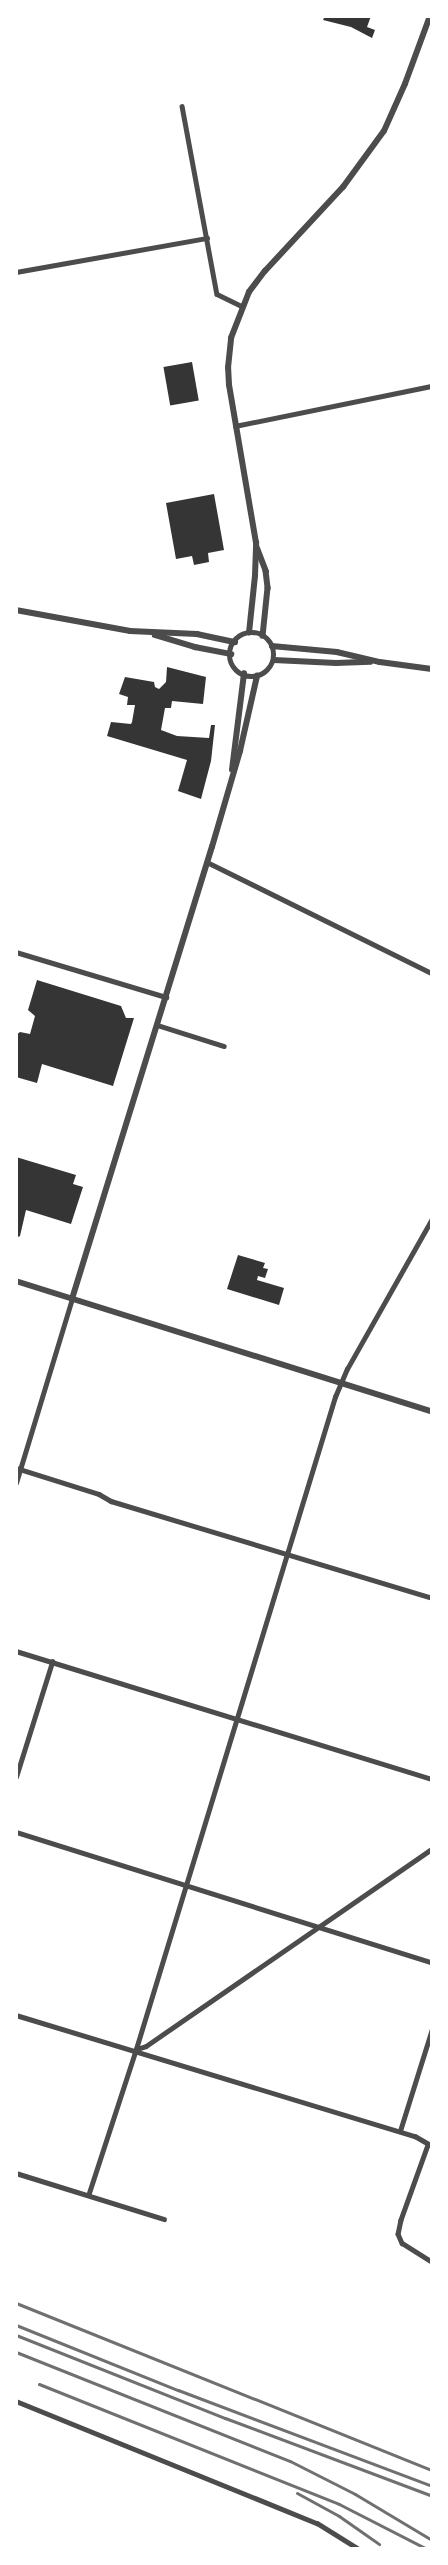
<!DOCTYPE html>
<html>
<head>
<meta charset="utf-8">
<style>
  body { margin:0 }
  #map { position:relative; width:448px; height:2565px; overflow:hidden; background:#fff; font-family:Mulish,sans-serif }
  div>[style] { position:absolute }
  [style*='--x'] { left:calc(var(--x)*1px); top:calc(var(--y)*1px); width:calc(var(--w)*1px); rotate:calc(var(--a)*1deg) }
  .building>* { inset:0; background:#353535; transform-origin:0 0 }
  .minor>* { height:4.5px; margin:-2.25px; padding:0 2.25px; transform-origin:2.25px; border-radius:2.25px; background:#4c4c4c }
  .tertiary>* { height:5.5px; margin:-2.75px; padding:0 2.75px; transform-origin:2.75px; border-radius:2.75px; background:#4c4c4c }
  .tertiary>.ring { margin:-2.75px; padding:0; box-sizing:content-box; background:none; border:5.5px solid #4c4c4c; border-radius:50% }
  .rail>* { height:3px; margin:-1.5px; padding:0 1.5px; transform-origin:1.5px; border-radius:1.5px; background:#707070 }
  span { translate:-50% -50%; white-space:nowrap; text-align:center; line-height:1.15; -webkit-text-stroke:4.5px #fff; paint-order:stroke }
  .frame { position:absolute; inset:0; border:18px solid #fff; pointer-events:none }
</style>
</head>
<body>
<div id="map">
  <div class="building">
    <i style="clip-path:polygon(321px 16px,371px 16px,367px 27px,375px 30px,372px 38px,351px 27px,323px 20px,324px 18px)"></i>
    <i style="left:192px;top:362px;width:39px;height:29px;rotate:80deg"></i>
    <i style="clip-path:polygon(214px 494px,224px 550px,208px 553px,209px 562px,194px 565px,192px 556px,176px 559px,166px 503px)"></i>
    <i style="clip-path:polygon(167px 667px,206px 677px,203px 704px,172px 701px,171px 708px,165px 708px,161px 730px,177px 736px,209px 738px,211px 725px,215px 725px,211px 761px,201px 799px,178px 791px,187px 760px,107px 736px,111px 722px,131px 724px,132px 722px,135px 705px,127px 705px,128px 697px,119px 694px,125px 677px,154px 682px,155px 687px,159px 689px,166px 682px)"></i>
    <i style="clip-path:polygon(37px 980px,121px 1006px,126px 1018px,134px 1018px,113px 1086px,42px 1064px,37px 1083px,16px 1077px,16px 1035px,20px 1032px,30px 1034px,35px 1016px,28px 1010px)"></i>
    <i style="clip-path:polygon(16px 1157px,76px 1175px,73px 1184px,83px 1187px,71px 1224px,26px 1210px,20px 1236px,16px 1238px,17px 1246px,16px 1246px)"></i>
    <i style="clip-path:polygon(238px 1255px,265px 1263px,263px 1268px,268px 1269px,265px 1278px,258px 1276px,257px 1280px,284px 1288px,279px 1305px,227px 1289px)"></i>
  </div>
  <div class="minor">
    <i style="--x:182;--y:106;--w:191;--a:79.5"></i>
    <i style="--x:217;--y:294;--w:28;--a:26"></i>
    <i style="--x:16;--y:272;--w:194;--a:-10.1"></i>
    <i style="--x:235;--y:426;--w:201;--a:-11.5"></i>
    <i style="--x:207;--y:862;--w:251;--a:26.3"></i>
    <i style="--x:16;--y:952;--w:157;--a:16.7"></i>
    <i style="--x:157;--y:1025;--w:70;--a:17.4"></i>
    <i style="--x:16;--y:1468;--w:87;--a:17.4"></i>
    <i style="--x:99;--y:1494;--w:14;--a:30"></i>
    <i style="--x:111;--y:1501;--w:335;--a:16.8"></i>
    <i style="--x:16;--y:1483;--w:192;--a:-73.1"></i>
    <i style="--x:16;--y:1651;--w:435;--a:17.1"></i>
    <i style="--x:16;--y:1777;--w:121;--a:-72.6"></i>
    <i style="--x:16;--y:1832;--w:436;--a:17.4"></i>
    <i style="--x:16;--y:2015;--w:417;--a:16.9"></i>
    <i style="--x:415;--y:2136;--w:20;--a:30"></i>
    <i style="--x:137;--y:2049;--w:9;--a:-18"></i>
    <i style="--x:146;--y:2046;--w:347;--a:-34.6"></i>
    <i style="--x:400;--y:2131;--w:107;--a:-72.6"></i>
    <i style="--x:428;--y:2145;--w:80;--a:109.8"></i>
    <i style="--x:401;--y:2220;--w:14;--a:102"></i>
    <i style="--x:398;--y:2234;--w:10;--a:66"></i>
    <i style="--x:402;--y:2243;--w:36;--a:32"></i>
    <i style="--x:16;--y:2173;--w:155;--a:17.3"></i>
    <i style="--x:89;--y:2193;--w:151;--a:-71.9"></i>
    <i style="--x:136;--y:2049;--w:682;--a:-73.03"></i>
    <i style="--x:335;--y:1397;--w:30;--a:-67"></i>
    <i style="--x:347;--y:1369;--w:172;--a:-60.5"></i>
    <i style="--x:16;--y:2401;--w:325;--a:22.1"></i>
    <i style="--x:317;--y:2523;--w:49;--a:31.8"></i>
  </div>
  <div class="tertiary">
    <i style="--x:257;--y:547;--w:26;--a:69"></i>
    <i style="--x:266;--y:571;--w:17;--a:83"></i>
    <i style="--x:268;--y:588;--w:48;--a:95.9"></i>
    <i style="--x:16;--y:610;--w:116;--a:10.4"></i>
    <i style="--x:130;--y:631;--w:67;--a:2.6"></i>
    <i style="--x:197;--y:634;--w:39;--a:12"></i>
    <i style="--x:249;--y:633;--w:57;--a:-84"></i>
    <i style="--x:255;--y:576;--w:33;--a:-88"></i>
    <i style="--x:256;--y:543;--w:160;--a:-99.7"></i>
    <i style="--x:229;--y:385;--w:17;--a:-93"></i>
    <i style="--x:228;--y:368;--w:30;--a:-84"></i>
    <i style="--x:231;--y:338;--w:49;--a:-68.6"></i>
    <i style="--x:249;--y:292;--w:26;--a:-53"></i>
    <i style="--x:265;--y:271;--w:115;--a:-47.1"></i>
    <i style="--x:343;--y:187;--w:69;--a:-53.8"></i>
    <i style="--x:384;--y:131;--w:51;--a:-65.9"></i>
    <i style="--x:405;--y:84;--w:72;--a:-69.8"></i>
    <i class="ring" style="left:230px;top:633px;width:38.5px;height:38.5px"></i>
    <i style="--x:155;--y:635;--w:42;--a:16.7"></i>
    <i style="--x:195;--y:647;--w:37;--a:11"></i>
    <i style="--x:272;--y:646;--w:65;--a:5.3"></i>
    <i style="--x:337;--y:652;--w:44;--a:13.1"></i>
    <i style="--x:380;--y:662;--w:52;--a:7.7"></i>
    <i style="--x:274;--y:660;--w:62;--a:2.8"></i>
    <i style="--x:336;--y:663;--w:34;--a:-2"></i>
    <i style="--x:232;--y:770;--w:97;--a:-82.9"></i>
    <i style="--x:16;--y:1281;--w:436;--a:17.4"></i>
    <i style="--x:72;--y:1299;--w:473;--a:-72.8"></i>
    <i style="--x:212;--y:847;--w:100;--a:-73.7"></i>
    <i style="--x:240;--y:751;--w:77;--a:-77.2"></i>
  </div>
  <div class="rail">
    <i style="--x:16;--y:2303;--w:448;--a:21.9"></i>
    <i style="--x:16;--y:2325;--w:175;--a:21.9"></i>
    <i style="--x:178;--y:2390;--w:272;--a:20.7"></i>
    <i style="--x:16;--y:2335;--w:225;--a:21.7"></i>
    <i style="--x:225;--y:2418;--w:221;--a:20.6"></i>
    <i style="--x:16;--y:2352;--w:295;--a:21.7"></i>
    <i style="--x:290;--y:2461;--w:73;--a:26.9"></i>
    <i style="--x:355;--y:2494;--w:90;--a:30.9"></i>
    <i style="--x:39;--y:2384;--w:323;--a:21.8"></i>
    <i style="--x:339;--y:2504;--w:99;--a:27.1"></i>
    <i style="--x:297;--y:2493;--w:48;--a:28.7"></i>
    <i style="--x:339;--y:2516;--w:49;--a:35"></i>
  </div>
  <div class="frame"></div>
</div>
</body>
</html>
